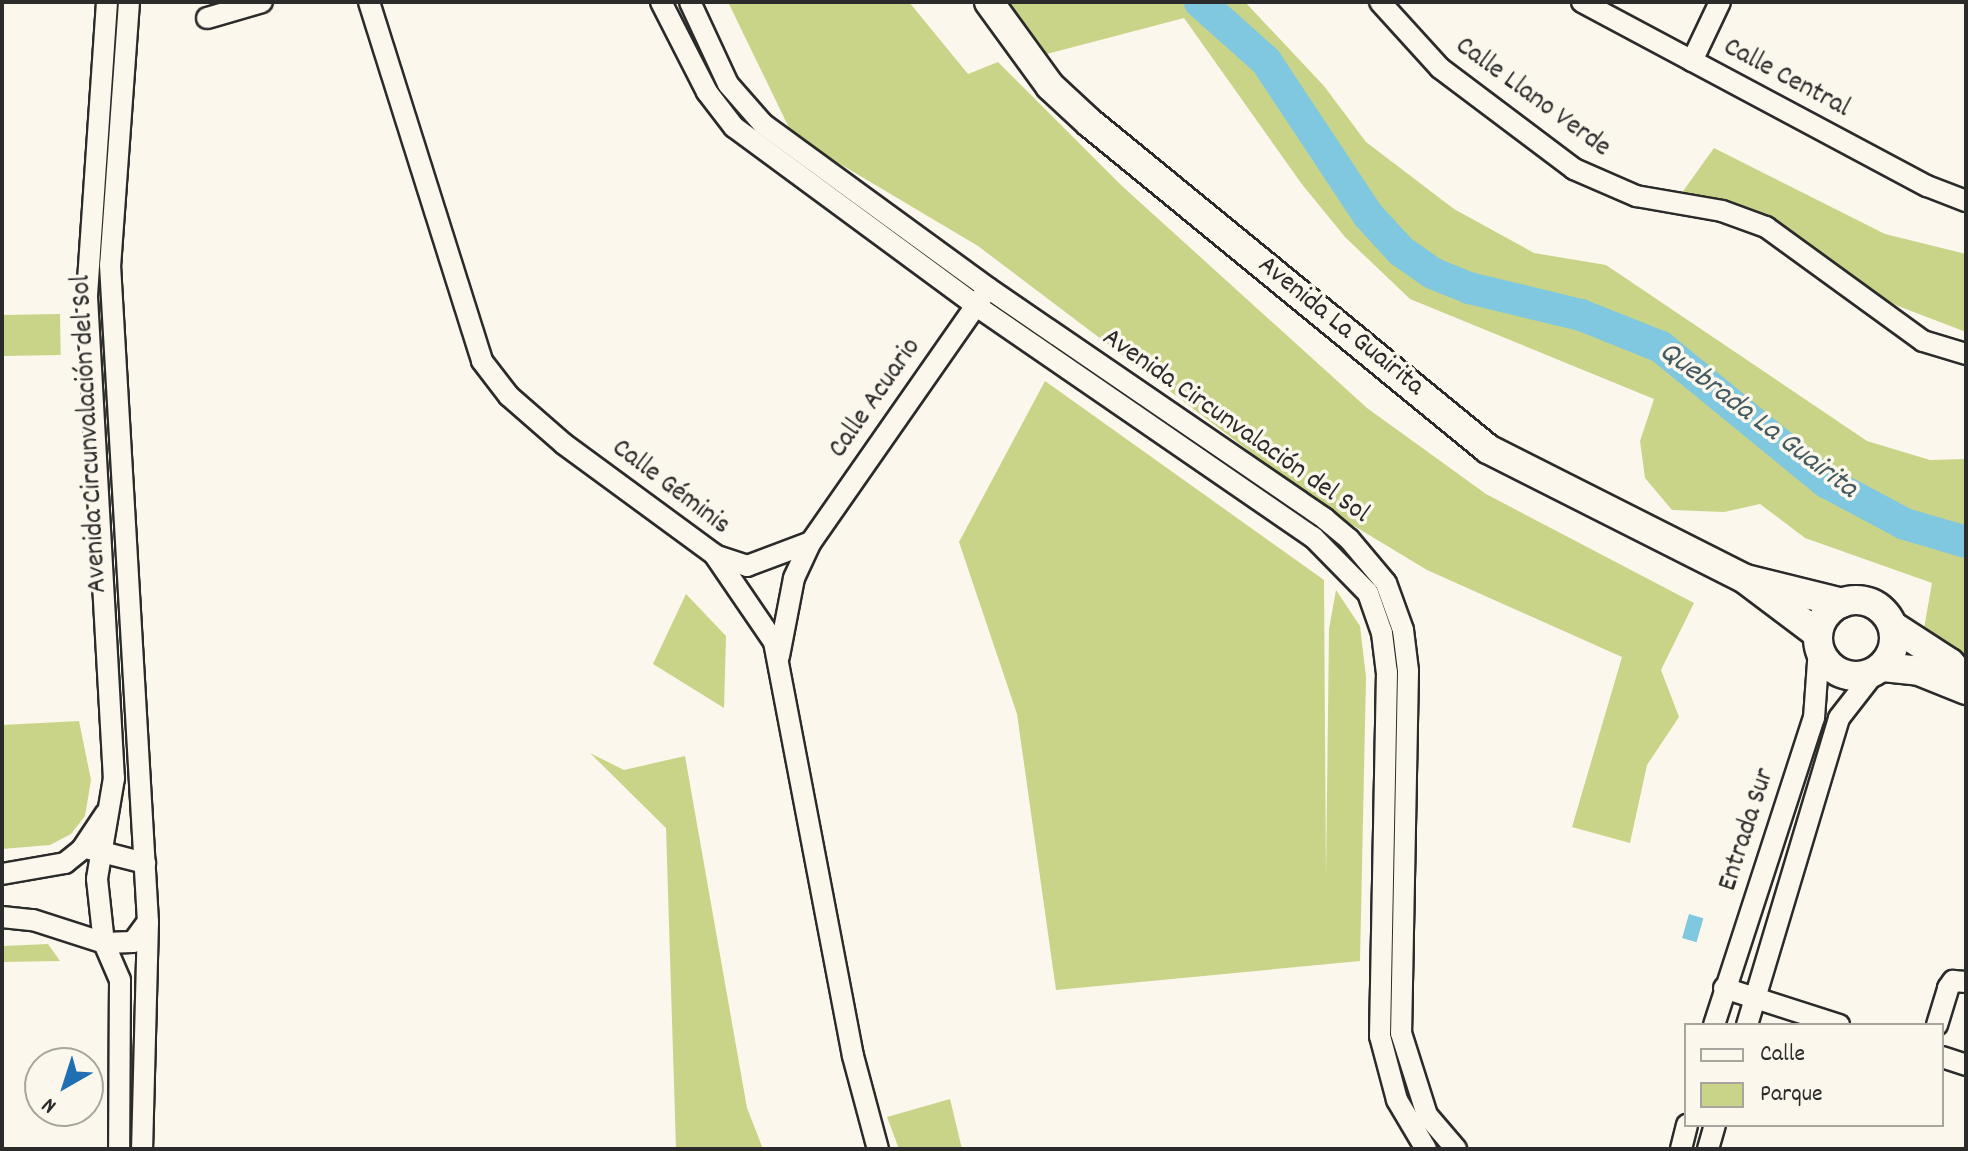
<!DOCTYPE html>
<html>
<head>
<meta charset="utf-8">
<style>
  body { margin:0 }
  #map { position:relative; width:1968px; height:1151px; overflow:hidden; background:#fbf7ec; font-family:Dekko,sans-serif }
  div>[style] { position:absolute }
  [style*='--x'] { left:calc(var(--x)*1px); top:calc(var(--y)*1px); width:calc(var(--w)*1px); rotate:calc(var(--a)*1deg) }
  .green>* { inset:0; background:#cad488; transform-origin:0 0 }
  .water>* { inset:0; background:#7fc8e0; transform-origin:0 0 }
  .river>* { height:32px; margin:-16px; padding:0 16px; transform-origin:16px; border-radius:16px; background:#7fc8e0 }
  .roads { filter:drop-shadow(2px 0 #2b2b2b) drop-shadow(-2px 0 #2b2b2b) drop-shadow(0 2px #2b2b2b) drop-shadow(0 -2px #2b2b2b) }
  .street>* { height:20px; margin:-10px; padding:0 10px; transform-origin:10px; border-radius:10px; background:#fbf7ec }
  .secondary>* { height:28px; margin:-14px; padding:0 14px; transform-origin:14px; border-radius:14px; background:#fbf7ec }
  .secondary>.ring { margin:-14px; padding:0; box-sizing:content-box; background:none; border:28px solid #fbf7ec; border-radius:50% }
  span { translate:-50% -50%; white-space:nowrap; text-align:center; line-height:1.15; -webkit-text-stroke:7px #fbf7ec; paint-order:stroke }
  .street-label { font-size:28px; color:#2b2b2b }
  .water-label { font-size:30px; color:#445a61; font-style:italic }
  .frame { position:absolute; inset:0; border:4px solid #2b2b2b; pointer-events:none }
  .legend { position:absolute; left:1684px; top:1023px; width:260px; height:104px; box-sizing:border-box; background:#fbf7ec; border:2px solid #a8a59f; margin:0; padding:10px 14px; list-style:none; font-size:24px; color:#2b2b2b }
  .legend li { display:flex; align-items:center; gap:16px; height:40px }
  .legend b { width:40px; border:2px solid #a8a59f }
  .north { position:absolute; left:24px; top:1047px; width:80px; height:80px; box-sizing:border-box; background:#fbf7ec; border:2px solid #a8a59f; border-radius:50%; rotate:219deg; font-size:22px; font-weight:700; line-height:32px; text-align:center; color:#2b2b2b }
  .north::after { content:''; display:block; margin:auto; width:28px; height:36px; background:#1f6fb2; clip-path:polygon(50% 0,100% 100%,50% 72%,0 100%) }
</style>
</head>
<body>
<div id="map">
  <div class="green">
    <i style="clip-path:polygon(728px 2px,909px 2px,968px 74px,998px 62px,1122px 186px,1367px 408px,1486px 494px,1694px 603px,1661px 670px,1679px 717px,1647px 765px,1630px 843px,1572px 827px,1622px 657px,1427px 570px,1326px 509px,978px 246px,793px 136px)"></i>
    <i style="clip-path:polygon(1004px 2px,1245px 2px,1324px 86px,1366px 142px,1454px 209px,1534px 253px,1606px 265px,1867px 441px,1930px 460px,1966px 459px,1966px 669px,1923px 634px,1932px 583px,1805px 538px,1760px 504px,1724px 512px,1672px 510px,1645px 478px,1640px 441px,1654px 399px,1410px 299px,1345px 237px,1301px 183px,1184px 18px,1043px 55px)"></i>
    <i style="clip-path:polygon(1714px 148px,1885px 234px,1966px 254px,1966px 332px,1898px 306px,1681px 194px)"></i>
    <i style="left:60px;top:314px;width:41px;height:58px;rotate:89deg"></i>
    <i style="clip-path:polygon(1045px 381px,1324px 580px,1326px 877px,1329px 629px,1336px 590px,1360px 626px,1366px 677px,1360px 961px,1056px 990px,1017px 714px,959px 542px)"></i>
    <i style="clip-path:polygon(686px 594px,726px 636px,724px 708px,653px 664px)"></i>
    <i style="clip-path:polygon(79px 721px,91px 780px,85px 816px,71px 834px,50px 845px,2px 849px,2px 725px)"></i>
    <i style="clip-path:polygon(590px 753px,624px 770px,685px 756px,747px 1108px,763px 1149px,676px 1149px,666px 828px)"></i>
    <i style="clip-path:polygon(48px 944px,60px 961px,2px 962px,2px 946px)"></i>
    <i style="clip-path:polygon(950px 1099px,962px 1149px,899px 1149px,887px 1117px)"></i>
  </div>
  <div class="water">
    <i style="left:1689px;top:914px;width:15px;height:25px;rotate:16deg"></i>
  </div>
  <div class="river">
    <i style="--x:1200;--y:2;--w:89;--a:41.8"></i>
    <i style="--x:1266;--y:61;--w:185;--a:56.5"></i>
    <i style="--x:1368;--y:215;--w:49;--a:47.5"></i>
    <i style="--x:1401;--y:251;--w:38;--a:35"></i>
    <i style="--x:1432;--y:273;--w:40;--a:22"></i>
    <i style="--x:1469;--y:288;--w:115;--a:13.6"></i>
    <i style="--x:1581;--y:315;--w:86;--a:21.8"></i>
    <i style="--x:1661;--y:347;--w:213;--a:39.3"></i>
    <i style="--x:1826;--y:482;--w:89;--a:28"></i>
    <i style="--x:1905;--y:524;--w:64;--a:16.4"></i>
  </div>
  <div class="roads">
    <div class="street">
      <i style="--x:107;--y:2;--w:296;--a:93.9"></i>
      <i style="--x:87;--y:297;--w:482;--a:86.8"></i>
      <i style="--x:114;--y:778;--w:102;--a:99.6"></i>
      <i style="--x:97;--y:879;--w:64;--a:83.8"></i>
      <i style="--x:104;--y:943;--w:40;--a:66.6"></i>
      <i style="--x:120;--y:980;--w:169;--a:90.3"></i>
      <i style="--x:129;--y:2;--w:264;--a:94.1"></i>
      <i style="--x:110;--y:265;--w:658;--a:86.69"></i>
      <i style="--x:148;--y:922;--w:227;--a:91.5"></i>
      <i style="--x:369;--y:2;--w:376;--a:72.5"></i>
      <i style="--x:482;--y:361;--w:44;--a:52.4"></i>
      <i style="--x:509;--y:396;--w:73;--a:41.1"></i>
      <i style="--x:564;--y:444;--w:186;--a:36.3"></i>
      <i style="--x:714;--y:554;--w:107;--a:55.7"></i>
      <i style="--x:774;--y:642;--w:421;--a:79.2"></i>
      <i style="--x:853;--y:1056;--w:96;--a:75"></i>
      <i style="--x:661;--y:2;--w:101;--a:62.9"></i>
      <i style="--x:707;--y:92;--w:44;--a:52.4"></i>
      <i style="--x:734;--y:127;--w:300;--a:36.4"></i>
      <i style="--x:975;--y:305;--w:410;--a:34.5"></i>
      <i style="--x:1313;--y:537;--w:78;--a:45.5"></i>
      <i style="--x:1368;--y:593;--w:42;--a:70.7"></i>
      <i style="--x:1382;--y:633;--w:39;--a:83"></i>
      <i style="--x:1387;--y:672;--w:364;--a:91.1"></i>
      <i style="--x:1380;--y:1036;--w:66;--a:75.1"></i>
      <i style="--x:1397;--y:1100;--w:57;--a:59.4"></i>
      <i style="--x:690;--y:2;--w:90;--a:65.1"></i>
      <i style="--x:728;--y:84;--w:53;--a:48.8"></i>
      <i style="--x:763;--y:124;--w:278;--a:36.1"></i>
      <i style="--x:988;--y:288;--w:409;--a:34.4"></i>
      <i style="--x:1325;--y:519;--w:31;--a:40"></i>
      <i style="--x:1349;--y:539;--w:57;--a:49.9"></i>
      <i style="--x:1386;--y:583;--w:50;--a:70.1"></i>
      <i style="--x:1403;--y:630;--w:41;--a:83"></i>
      <i style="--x:1408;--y:671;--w:362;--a:91.1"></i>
      <i style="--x:1401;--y:1033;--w:86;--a:72.4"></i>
      <i style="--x:1427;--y:1115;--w:45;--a:49.5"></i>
      <i style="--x:1380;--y:2;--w:89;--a:47.7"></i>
      <i style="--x:1440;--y:68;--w:168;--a:37"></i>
      <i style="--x:1574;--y:169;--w:68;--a:23.5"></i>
      <i style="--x:1636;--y:196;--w:87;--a:9.9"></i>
      <i style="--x:1722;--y:211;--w:47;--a:20"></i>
      <i style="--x:1766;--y:227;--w:194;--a:36"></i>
      <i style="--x:1923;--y:341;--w:45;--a:16.8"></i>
      <i style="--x:1582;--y:2;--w:391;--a:28.1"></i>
      <i style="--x:1927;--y:186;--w:42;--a:21"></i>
      <i style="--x:207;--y:18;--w:57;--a:-16.2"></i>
      <i style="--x:1692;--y:61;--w:65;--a:-64.6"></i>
      <i style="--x:717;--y:556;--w:32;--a:18"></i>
      <i style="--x:747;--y:566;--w:68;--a:-20.6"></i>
      <i style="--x:779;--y:656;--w:79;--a:-79.1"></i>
      <i style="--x:794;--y:578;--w:40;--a:-65"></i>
      <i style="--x:811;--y:542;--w:301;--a:-55.1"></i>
      <i style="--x:90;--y:849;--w:57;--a:14.3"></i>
      <i style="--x:2;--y:874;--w:64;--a:-9.9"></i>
      <i style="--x:65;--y:863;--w:22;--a:-39"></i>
      <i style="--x:82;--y:849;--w:43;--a:-56.3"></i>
      <i style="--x:2;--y:917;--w:31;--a:6"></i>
      <i style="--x:33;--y:920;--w:75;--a:17.9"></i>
      <i style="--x:104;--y:943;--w:29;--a:-2"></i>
      <i style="--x:133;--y:942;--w:24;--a:-54"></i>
      <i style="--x:1724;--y:988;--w:121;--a:17.8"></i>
      <i style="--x:1714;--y:1025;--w:323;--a:-72"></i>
      <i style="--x:1814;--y:718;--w:69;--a:-85.9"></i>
      <i style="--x:1747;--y:1025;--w:320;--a:-73.3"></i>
      <i style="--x:1839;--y:718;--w:57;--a:-52.1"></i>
      <i style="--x:1937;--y:1025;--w:39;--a:-73"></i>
      <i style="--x:1948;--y:988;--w:9;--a:-54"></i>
      <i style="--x:1953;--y:981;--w:13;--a:4"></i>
      <i style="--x:1942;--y:1057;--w:25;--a:18"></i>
      <i style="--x:1681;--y:1149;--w:25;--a:-76"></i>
      <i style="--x:1708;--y:1149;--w:25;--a:-74"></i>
    </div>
    <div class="secondary">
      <i style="--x:989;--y:2;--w:104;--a:54"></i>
      <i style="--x:1050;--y:86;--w:54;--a:42.8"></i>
      <i style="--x:1090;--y:123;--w:514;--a:39.32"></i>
      <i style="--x:1488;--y:449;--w:288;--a:26.8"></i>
      <i style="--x:1745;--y:579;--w:91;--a:37"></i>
      <i style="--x:1746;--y:579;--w:99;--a:14"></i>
      <i class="ring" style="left:1818px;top:600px;width:48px;height:48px"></i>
      <i style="--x:1893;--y:626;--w:68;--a:33"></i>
      <i style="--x:1950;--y:663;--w:24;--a:48"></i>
      <i style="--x:1883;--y:667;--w:36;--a:6"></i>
      <i style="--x:1919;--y:671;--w:51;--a:22"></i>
    </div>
  </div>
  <div class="street-label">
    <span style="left:1786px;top:79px;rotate:28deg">Calle Central</span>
    <span style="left:1532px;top:98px;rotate:36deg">Calle Llano Verde</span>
    <span style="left:1340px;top:327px;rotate:39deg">Avenida La Guairita</span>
    <span style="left:876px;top:399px;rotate:-55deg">Calle Acuario</span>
    <span style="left:1235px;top:427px;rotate:35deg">Avenida Circunvalación del Sol</span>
    <span style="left:91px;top:434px;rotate:-93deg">Avenida Circunvalación del Sol</span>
    <span style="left:670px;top:488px;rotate:37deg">Calle Géminis</span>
    <span style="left:1748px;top:830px;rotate:-72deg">Entrada Sur</span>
  </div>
  <div class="water-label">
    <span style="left:1757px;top:422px;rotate:37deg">Quebrada La Guairita</span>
  </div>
  <div class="frame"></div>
  <ul class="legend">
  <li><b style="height:10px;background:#fbf7ec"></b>Calle</li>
  <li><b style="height:22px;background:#cad488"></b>Parque</li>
  </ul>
  <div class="north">N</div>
</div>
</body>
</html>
